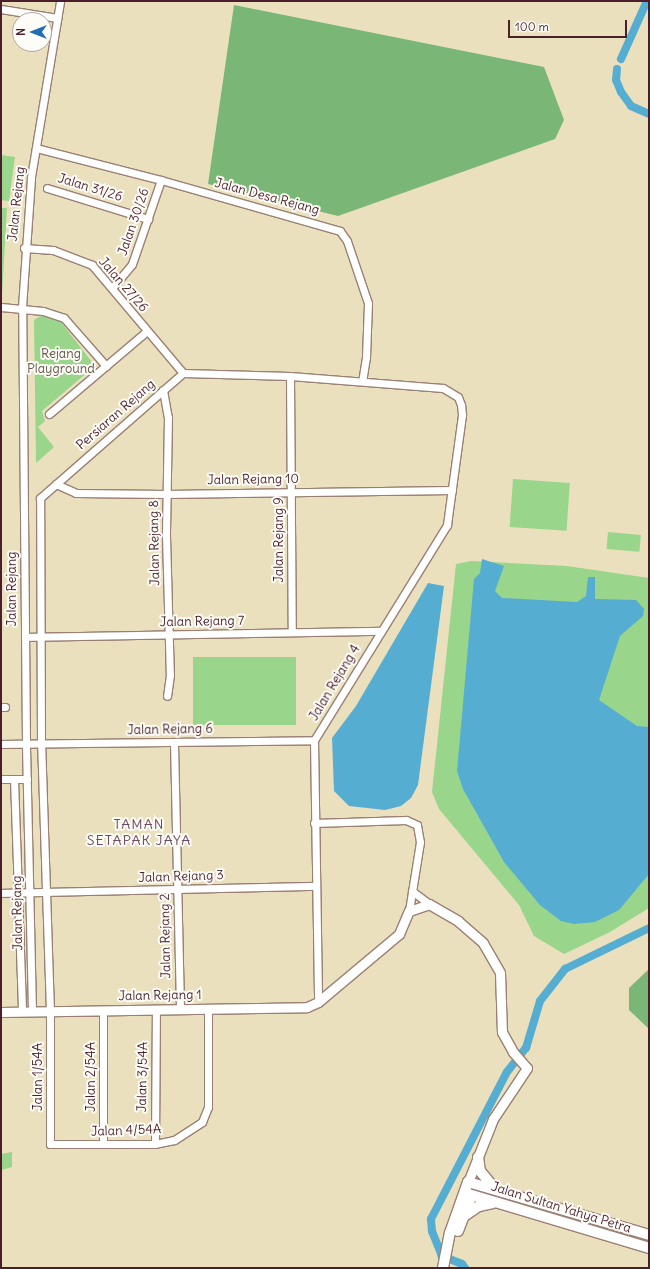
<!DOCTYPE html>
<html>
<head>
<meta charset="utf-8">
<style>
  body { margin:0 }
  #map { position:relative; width:650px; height:1269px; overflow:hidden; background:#ebe0be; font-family:Delius,sans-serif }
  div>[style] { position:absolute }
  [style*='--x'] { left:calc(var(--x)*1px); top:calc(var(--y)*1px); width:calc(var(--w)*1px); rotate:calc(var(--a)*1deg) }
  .green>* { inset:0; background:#99d58a; transform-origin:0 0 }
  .forest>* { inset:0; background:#7ab676 }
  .water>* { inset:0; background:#55add2 }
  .canal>* { height:8px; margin:-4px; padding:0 4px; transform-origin:4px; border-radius:4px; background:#55add2 }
  .roads { filter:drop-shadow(1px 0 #9a8074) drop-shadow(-1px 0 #9a8074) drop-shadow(0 1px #9a8074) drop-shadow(0 -1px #9a8074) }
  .minor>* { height:7px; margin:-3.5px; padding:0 3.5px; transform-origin:3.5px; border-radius:3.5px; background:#fff }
  .tertiary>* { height:9px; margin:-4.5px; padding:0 4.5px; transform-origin:4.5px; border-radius:4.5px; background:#fff }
  .secondary>* { height:10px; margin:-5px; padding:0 5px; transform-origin:5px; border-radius:5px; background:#fff }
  span { translate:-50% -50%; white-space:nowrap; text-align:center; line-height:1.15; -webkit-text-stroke:4px #fdfcf7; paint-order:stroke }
  .street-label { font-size:13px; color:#4a1f2b }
  .park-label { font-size:13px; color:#625648 }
  .neighbourhood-label { font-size:14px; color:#6f4c63; letter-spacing:1px }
  .frame { position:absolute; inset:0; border:2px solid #4a1f2b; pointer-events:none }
  .north { position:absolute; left:12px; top:12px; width:40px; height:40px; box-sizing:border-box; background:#fdfcf7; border:1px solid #b5a4a5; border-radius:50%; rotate:270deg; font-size:11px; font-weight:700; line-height:16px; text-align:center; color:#4a1f2b }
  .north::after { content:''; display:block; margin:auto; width:14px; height:18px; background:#1f6fb2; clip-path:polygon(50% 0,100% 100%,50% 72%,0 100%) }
  .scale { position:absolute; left:508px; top:20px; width:119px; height:18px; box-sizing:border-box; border:2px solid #4a1f2b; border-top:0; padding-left:5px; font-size:12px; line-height:14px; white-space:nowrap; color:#4a1f2b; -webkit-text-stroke:3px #fdfcf7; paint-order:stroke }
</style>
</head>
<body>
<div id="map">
  <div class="green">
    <i style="clip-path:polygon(1px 155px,15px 157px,9px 201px,1px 200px)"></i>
    <i style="clip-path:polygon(1px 208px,7px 208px,2px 295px,1px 295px)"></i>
    <i style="clip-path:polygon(42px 315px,61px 322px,95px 366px,42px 411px,45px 421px,38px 427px,54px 447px,36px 463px,34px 320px)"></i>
    <i style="left:513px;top:479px;width:57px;height:48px;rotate:4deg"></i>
    <i style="left:608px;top:532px;width:33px;height:17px;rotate:5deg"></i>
    <i style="clip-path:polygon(471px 561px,567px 566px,649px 578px,649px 908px,610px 932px,564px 954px,534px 936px,519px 905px,439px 809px,432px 792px,456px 564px)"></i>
    <i style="left:193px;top:657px;width:103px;height:68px"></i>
    <i style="clip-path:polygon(12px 1152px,12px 1167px,1px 1170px,1px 1154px)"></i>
  </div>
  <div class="forest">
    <i style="clip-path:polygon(234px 5px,544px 67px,564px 120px,555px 139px,338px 216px,208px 184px)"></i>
    <i style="clip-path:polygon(649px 969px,649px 1029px,629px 1010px,629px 988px)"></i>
  </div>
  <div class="water">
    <i style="clip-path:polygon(482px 559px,504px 566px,495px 591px,502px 598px,577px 602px,586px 596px,588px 577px,595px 577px,595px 599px,636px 600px,644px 609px,643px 616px,620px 636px,599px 700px,637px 726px,649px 727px,649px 874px,619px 910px,595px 922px,574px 924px,561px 921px,540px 905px,504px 862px,463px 789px,457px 771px,474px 579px,480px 573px)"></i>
    <i style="clip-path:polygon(428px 583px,444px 586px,418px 785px,411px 798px,401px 806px,385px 810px,349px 806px,334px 791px,332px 738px,356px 706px)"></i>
  </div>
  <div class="canal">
    <i style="--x:621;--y:59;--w:64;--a:-65.9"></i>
    <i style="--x:617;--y:69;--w:11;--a:95"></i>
    <i style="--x:616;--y:80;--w:13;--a:67"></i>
    <i style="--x:621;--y:92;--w:17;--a:54"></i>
    <i style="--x:631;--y:106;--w:20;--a:24"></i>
    <i style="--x:465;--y:1268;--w:5;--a:-127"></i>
    <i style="--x:462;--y:1264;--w:22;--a:-158"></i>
    <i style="--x:442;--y:1256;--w:27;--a:-112"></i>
    <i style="--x:432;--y:1231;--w:12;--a:-95"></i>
    <i style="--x:431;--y:1219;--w:165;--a:-62.7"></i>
    <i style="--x:507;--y:1072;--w:31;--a:-52"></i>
    <i style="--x:526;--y:1048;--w:49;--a:-73.4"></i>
    <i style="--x:540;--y:1001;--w:41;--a:-52"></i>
    <i style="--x:565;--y:969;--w:93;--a:-26"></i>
  </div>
  <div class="roads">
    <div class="minor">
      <i style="--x:1;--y:9;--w:57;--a:9.1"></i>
      <i style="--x:36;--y:148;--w:129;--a:14.4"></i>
      <i style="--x:161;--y:180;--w:186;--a:15.9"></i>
      <i style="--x:340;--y:231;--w:12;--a:55"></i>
      <i style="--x:347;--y:241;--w:65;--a:71.3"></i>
      <i style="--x:368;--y:303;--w:54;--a:92.1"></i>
      <i style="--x:366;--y:357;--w:24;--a:99"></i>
      <i style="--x:47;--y:188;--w:106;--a:17.1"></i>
      <i style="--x:24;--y:248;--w:29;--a:4"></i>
      <i style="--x:53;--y:250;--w:42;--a:21"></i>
      <i style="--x:92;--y:265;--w:141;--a:49.9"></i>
      <i style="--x:112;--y:288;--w:31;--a:-50"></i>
      <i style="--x:132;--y:264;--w:89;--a:-71"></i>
      <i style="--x:1;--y:307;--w:42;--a:5.4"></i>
      <i style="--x:43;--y:311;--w:22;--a:18"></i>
      <i style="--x:64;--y:318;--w:64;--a:48.8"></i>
      <i style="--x:290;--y:376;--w:256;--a:89.6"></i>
      <i style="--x:163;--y:390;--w:27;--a:80"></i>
      <i style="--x:168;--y:417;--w:119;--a:91"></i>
      <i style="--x:166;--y:536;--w:139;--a:88.4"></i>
      <i style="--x:170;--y:675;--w:21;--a:98"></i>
      <i style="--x:49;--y:414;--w:128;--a:-40.3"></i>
      <i style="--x:56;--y:484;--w:22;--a:24"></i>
      <i style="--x:76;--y:493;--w:90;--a:0.6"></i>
      <i style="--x:166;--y:494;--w:286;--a:-0.8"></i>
      <i style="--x:25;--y:637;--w:355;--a:-1"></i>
      <i style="--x:1;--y:707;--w:4;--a:0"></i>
      <i style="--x:174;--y:743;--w:266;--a:88.7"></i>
      <i style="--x:1;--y:744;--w:313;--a:-0.7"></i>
      <i style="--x:1;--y:779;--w:26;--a:0"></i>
      <i style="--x:14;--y:779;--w:232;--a:88"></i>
      <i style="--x:314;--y:823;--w:92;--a:-1.9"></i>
      <i style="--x:406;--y:820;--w:12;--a:24"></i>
      <i style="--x:417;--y:825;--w:17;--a:80"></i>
      <i style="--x:420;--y:842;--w:70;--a:99.1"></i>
      <i style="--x:412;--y:891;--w:21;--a:37"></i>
      <i style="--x:1;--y:893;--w:315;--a:-1.3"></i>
      <i style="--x:208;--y:1009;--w:98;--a:90"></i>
      <i style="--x:208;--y:1107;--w:16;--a:112"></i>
      <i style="--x:202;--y:1122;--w:33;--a:147"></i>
      <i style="--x:174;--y:1140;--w:19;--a:168"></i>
      <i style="--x:155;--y:1144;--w:105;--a:180"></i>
      <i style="--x:50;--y:1144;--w:133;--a:-90"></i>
      <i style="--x:50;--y:1011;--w:268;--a:-91.9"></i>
      <i style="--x:41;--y:743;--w:245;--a:-90.2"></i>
      <i style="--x:40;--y:498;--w:190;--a:-41.2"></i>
      <i style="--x:183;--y:373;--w:107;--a:1.6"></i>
      <i style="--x:290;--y:376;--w:153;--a:4.5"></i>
      <i style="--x:443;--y:388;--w:17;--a:31"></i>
      <i style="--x:458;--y:397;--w:9;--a:69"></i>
      <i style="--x:461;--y:405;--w:10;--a:84"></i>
      <i style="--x:462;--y:415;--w:111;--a:97.8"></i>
      <i style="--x:447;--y:525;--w:253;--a:121.7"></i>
      <i style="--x:314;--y:740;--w:262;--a:89.1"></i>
      <i style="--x:32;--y:1011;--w:268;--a:-91.3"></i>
      <i style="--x:26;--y:743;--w:436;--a:-90.5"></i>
      <i style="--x:22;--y:307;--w:130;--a:-86"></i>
      <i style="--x:31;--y:177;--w:178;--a:-80.6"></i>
      <i style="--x:103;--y:1144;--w:134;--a:-90"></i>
      <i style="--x:155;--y:1144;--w:135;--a:-89.6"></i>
    </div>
    <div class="tertiary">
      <i style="--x:1;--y:1012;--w:306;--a:-0.9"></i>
      <i style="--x:307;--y:1007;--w:12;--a:-24"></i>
      <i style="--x:318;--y:1002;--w:106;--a:-40"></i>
      <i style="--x:399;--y:934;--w:25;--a:-67"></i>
      <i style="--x:409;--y:911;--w:21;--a:-19"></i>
      <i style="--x:429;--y:904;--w:34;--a:30"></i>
      <i style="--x:458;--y:921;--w:33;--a:41"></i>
      <i style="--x:483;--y:943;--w:34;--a:60"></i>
      <i style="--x:500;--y:973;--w:59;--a:88.1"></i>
      <i style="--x:502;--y:1032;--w:23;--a:61"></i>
      <i style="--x:513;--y:1052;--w:21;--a:49"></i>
      <i style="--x:527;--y:1068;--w:61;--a:123.7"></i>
      <i style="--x:493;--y:1119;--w:68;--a:111.6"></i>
    </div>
    <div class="secondary">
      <i style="--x:478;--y:1157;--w:14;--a:82"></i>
      <i style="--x:480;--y:1171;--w:23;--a:50"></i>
      <i style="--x:465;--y:1193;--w:192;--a:16.6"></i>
      <i style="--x:464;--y:1216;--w:18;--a:-34"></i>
      <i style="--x:479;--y:1206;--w:14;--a:-12"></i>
      <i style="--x:458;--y:1231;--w:34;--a:-69"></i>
      <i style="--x:443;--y:1268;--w:36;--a:-79"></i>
      <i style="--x:450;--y:1233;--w:54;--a:-70.6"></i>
      <i style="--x:468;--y:1182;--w:189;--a:16.3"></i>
    </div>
  </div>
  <div class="street-label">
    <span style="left:90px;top:188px;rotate:17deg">Jalan 31/26</span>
    <span style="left:267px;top:197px;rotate:15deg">Jalan Desa Rejang</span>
    <span style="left:17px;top:204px;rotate:-84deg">Jalan Rejang</span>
    <span style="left:134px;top:222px;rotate:-71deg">Jalan 30/26</span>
    <span style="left:123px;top:285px;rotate:49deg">Jalan 27/26</span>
    <span style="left:116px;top:415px;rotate:-41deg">Persiaran Rejang</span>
    <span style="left:253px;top:480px;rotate:-1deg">Jalan Rejang 10</span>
    <span style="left:279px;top:540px;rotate:-90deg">Jalan Rejang 9</span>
    <span style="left:155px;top:543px;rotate:-91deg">Jalan Rejang 8</span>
    <span style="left:12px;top:589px;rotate:-90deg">Jalan Rejang</span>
    <span style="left:202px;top:622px;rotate:-1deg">Jalan Rejang 7</span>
    <span style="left:335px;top:683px;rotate:-59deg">Jalan Rejang 4</span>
    <span style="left:170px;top:730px;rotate:-1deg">Jalan Rejang 6</span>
    <span style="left:181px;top:877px;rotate:-2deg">Jalan Rejang 3</span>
    <span style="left:18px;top:913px;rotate:-91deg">Jalan Rejang</span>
    <span style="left:166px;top:936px;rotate:-91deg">Jalan Rejang 2</span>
    <span style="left:160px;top:996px;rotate:-1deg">Jalan Rejang 1</span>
    <span style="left:38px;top:1077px;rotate:-90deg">Jalan 1/54A</span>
    <span style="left:91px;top:1077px;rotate:-90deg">Jalan 2/54A</span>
    <span style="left:143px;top:1077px;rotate:-89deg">Jalan 3/54A</span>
    <span style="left:126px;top:1131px;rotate:-2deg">Jalan 4/54A</span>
    <span style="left:561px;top:1208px;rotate:17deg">Jalan Sultan Yahya Petra</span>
  </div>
  <div class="park-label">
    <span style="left:61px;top:362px">Rejang<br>Playground</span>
  </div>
  <div class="neighbourhood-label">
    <span style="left:139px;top:832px">TAMAN<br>SETAPAK JAYA</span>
  </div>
  <div class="frame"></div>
  <div class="north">N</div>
  <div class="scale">100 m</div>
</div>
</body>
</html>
